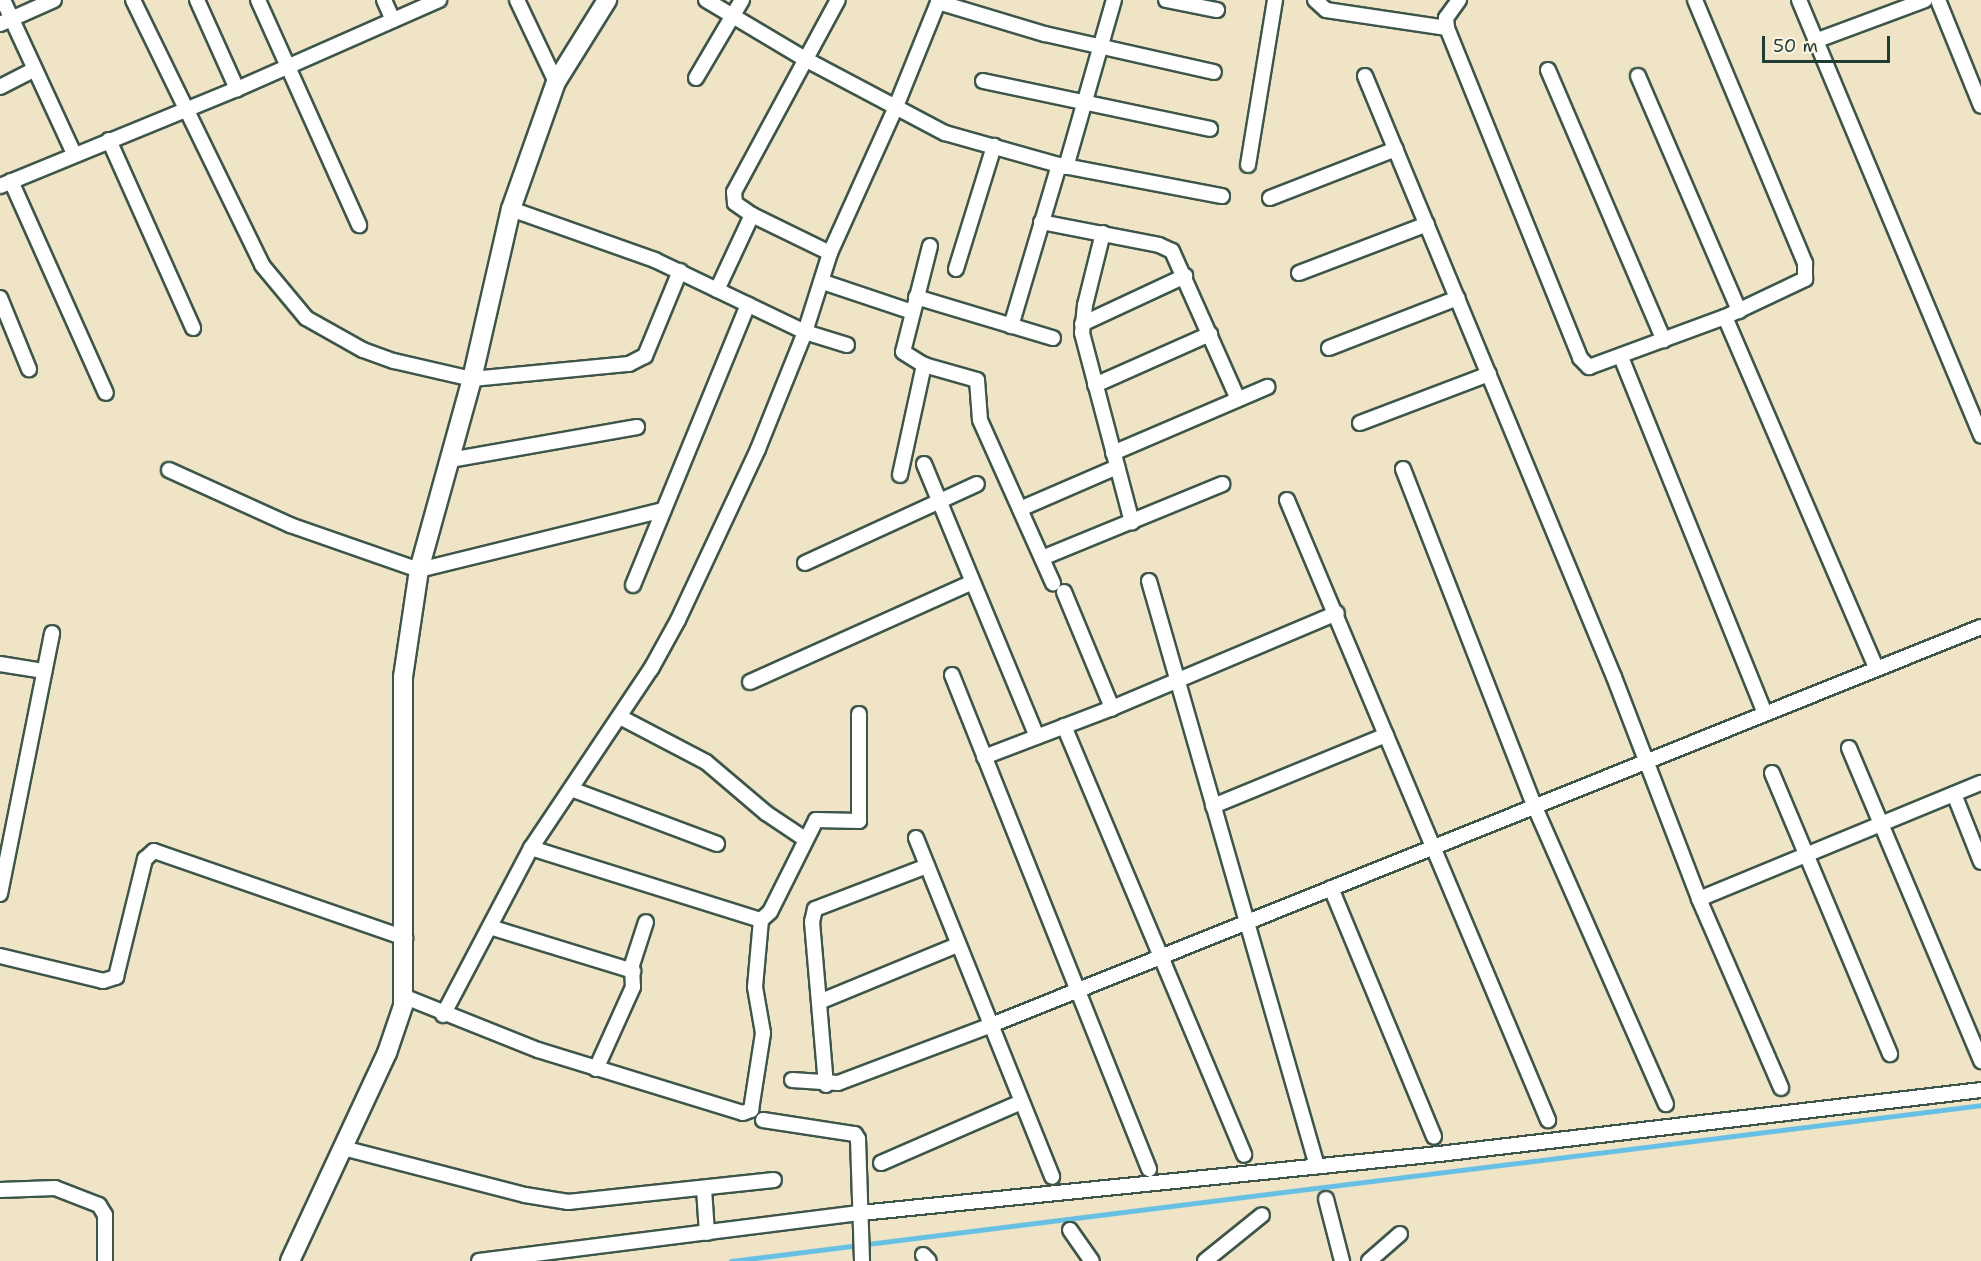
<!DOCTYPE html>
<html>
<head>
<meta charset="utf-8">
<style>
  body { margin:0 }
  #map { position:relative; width:1981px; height:1261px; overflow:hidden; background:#efe5c6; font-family:"Shantell Sans",sans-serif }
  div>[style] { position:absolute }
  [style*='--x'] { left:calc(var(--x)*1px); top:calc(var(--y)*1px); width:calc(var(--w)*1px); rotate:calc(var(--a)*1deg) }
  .stream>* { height:5px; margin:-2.5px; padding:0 2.5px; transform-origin:2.5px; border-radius:2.5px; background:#67c0e4 }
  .roads { filter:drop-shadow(2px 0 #3e564a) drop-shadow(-2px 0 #3e564a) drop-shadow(0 2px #3e564a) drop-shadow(0 -2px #3e564a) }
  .minor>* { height:14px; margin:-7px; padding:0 7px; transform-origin:7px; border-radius:7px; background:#fff }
  .tertiary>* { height:18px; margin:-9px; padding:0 9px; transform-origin:9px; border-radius:9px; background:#fff }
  span { translate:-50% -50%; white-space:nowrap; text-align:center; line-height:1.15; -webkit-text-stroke:4.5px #fcf5e5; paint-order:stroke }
  .scale { position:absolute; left:1762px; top:36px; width:128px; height:27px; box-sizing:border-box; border:3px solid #1f3d34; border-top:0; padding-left:8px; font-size:18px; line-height:21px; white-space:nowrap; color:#1f3d34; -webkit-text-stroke:4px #fcf5e5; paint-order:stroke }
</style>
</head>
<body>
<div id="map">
  <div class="stream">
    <i style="--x:731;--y:1261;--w:1260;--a:-7.11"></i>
  </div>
  <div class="roads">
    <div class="minor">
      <i style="--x:3;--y:0;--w:170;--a:65.2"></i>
      <i style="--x:133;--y:0;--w:295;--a:64"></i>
      <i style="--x:262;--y:265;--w:69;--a:50.3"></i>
      <i style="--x:306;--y:318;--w:65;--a:29.3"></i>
      <i style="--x:363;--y:350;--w:33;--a:20"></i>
      <i style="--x:394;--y:361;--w:80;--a:13"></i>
      <i style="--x:472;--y:379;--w:158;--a:-5.5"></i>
      <i style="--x:629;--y:364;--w:18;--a:-27"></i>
      <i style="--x:645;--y:356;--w:92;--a:-67.6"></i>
      <i style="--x:197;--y:0;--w:98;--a:65.8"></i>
      <i style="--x:258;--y:0;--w:247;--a:65.8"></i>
      <i style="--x:384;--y:0;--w:22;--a:66"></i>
      <i style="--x:517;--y:0;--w:91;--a:64.6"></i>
      <i style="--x:706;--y:0;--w:115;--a:30.8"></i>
      <i style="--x:805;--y:59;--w:158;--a:27.9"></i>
      <i style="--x:945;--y:133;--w:118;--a:15.7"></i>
      <i style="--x:1059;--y:165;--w:166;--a:10.8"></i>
      <i style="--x:1166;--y:0;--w:52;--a:11.1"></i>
      <i style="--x:1315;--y:0;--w:15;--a:42"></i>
      <i style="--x:1326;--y:10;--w:122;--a:8.5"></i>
      <i style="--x:1459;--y:0;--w:22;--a:126"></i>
      <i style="--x:1446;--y:18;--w:10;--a:84"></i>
      <i style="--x:1447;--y:28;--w:356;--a:68"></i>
      <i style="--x:1580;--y:358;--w:13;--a:45"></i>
      <i style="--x:1589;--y:367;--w:145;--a:-20.2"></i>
      <i style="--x:1725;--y:317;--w:89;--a:-25.4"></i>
      <i style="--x:1805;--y:279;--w:16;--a:-90"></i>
      <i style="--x:1805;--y:263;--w:285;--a:-112.7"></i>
      <i style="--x:1799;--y:0;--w:472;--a:67.3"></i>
      <i style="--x:1938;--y:0;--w:114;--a:67.9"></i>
      <i style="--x:938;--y:2;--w:112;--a:16.7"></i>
      <i style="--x:1045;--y:34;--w:173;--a:12.7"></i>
      <i style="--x:0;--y:24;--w:59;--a:-24"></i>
      <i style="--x:1815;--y:41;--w:117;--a:-20.4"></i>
      <i style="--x:1548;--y:70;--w:294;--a:66.8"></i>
      <i style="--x:1365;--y:76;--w:651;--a:67.5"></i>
      <i style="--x:1614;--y:677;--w:238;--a:69"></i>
      <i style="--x:1699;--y:899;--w:206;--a:66.5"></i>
      <i style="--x:1638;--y:76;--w:256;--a:66.7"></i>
      <i style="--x:696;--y:78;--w:91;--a:-59.5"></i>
      <i style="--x:983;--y:81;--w:232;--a:11.9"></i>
      <i style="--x:0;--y:87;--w:39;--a:-27"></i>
      <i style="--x:109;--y:140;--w:206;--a:65.9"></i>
      <i style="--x:1248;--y:165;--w:167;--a:-80.7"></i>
      <i style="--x:1066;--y:167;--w:174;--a:-74"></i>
      <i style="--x:11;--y:181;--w:232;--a:65.9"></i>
      <i style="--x:0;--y:186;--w:256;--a:-22.3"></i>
      <i style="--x:237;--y:89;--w:221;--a:-23.8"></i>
      <i style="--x:1270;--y:198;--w:135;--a:-21.3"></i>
      <i style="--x:1041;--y:222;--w:120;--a:11"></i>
      <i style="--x:1159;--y:245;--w:14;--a:25"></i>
      <i style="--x:1172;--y:251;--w:162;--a:66"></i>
      <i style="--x:1103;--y:233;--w:74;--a:104"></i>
      <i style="--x:1085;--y:305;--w:28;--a:96"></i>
      <i style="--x:1082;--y:333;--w:196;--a:75.2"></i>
      <i style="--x:930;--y:246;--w:109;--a:104.3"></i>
      <i style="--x:903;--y:352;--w:25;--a:32"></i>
      <i style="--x:924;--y:365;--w:55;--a:15.8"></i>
      <i style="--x:977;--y:380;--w:40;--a:85.7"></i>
      <i style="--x:980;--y:420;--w:179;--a:65.9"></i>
      <i style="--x:830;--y:253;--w:87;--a:-154"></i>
      <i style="--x:752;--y:215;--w:21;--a:-145"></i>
      <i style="--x:735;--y:203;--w:11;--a:-95"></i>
      <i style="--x:734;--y:192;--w:218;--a:-61.6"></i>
      <i style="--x:956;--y:269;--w:129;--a:-72.8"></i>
      <i style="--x:1299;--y:273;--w:137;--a:-20.9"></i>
      <i style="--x:823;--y:282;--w:94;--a:18.6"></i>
      <i style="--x:717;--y:290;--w:83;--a:-65"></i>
      <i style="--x:916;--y:297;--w:143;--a:16.7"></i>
      <i style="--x:0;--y:298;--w:77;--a:67.8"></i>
      <i style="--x:1725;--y:317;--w:382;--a:66.7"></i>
      <i style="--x:1082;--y:324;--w:114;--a:-25"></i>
      <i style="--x:1011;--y:326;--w:168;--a:-73.4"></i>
      <i style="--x:847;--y:345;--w:44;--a:-162.8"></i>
      <i style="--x:805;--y:332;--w:83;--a:-72.4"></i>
      <i style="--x:830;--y:253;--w:158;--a:-65.7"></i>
      <i style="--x:895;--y:109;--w:118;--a:-68"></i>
      <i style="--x:1329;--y:348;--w:138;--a:-21.2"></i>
      <i style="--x:1621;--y:357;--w:384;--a:68"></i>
      <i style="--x:1095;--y:385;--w:126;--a:-23.9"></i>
      <i style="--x:1360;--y:423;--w:138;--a:-20.8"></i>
      <i style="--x:1113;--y:453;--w:168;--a:-23.2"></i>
      <i style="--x:450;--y:460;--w:190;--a:-10"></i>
      <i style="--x:924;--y:464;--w:295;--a:67.5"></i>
      <i style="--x:1403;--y:469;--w:361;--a:68.7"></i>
      <i style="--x:1534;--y:805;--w:327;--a:66.2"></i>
      <i style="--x:169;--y:470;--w:133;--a:24.4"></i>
      <i style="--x:290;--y:525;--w:137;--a:19.2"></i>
      <i style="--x:419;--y:570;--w:252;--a:-13.8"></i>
      <i style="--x:900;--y:475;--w:113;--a:-77.7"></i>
      <i style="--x:1287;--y:500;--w:673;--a:67.17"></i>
      <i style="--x:1020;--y:509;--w:106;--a:-23.4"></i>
      <i style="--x:1042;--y:558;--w:195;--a:-22.3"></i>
      <i style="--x:805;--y:563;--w:189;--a:-24.7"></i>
      <i style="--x:1149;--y:581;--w:609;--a:73.98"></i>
      <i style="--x:633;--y:585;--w:303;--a:-67.7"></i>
      <i style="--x:1064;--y:592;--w:126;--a:67.5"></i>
      <i style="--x:0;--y:664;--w:45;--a:9"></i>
      <i style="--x:952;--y:675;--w:532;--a:68.26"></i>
      <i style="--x:750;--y:682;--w:243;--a:-24.2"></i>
      <i style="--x:620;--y:717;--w:97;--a:27.6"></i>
      <i style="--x:706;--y:762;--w:79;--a:40.4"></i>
      <i style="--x:766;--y:813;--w:47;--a:33.7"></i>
      <i style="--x:1064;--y:726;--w:465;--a:67.2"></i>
      <i style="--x:1849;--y:748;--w:340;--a:67.1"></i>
      <i style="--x:984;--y:757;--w:137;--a:-20.9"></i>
      <i style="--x:1112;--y:708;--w:244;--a:-22.9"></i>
      <i style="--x:1772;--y:773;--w:305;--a:67.2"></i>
      <i style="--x:571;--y:789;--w:156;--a:20.6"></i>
      <i style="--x:1954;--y:794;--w:73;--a:68.3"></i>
      <i style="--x:1213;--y:806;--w:187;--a:-22.3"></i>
      <i style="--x:916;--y:838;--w:365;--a:68.1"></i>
      <i style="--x:531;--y:848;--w:241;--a:17.4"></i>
      <i style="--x:761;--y:920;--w:12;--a:-42"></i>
      <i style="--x:770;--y:912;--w:103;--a:-63.4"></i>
      <i style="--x:816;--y:820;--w:43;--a:1.3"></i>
      <i style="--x:859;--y:821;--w:107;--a:-90"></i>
      <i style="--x:1331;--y:888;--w:269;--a:67.5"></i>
      <i style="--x:0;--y:894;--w:266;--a:-78.7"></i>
      <i style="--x:1699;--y:899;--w:305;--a:-22.4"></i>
      <i style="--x:490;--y:927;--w:150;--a:17.1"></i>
      <i style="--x:0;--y:956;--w:106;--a:13.6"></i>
      <i style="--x:103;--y:981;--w:14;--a:-17"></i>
      <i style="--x:116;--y:977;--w:122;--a:-76.2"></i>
      <i style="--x:145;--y:859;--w:12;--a:-42"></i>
      <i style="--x:154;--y:851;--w:266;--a:19.1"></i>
      <i style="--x:403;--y:996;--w:145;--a:21.8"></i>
      <i style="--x:538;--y:1050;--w:214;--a:17.1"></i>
      <i style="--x:743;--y:1113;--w:9;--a:-21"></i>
      <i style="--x:751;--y:1110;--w:78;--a:-81.1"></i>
      <i style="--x:763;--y:1033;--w:47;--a:-99.9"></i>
      <i style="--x:755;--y:987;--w:67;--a:-84.9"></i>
      <i style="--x:819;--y:1002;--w:149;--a:-22.4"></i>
      <i style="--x:443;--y:1015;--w:189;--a:-62.2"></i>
      <i style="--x:531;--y:848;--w:216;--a:-56.2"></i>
      <i style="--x:651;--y:669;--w:56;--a:-61.1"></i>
      <i style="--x:678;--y:620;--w:189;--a:-64.9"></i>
      <i style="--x:758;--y:449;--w:126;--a:-68.1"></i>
      <i style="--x:805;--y:332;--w:166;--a:-154.4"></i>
      <i style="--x:655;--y:260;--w:153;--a:-160.5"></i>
      <i style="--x:596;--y:1069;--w:90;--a:-65.7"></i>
      <i style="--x:633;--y:987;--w:22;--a:-93"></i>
      <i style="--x:632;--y:965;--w:45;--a:-72"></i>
      <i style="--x:792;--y:1080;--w:46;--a:3.7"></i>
      <i style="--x:838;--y:1083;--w:161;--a:-20.7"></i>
      <i style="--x:989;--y:1026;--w:1069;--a:-21.91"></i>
      <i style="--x:826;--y:1085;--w:164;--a:-94.9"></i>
      <i style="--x:812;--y:922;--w:13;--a:-77"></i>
      <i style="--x:815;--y:909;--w:120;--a:-21"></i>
      <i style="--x:763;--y:1120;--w:93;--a:8.7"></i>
      <i style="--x:855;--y:1134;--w:6;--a:59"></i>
      <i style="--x:858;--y:1139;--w:122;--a:88.1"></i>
      <i style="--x:343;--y:1148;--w:188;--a:14.5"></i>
      <i style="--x:525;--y:1195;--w:44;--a:9.2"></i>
      <i style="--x:568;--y:1202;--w:207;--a:-6.1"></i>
      <i style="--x:881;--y:1163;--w:153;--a:-23.5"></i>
      <i style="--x:704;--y:1189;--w:44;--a:86.1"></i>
      <i style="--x:0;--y:1190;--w:55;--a:-2.1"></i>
      <i style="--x:55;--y:1188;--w:47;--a:21.1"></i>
      <i style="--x:99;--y:1205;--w:12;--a:59"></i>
      <i style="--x:105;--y:1215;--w:46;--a:90"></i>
      <i style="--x:1326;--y:1199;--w:64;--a:75.5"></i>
      <i style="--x:1070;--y:1230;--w:38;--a:55"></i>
      <i style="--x:923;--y:1255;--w:8;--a:45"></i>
      <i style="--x:479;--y:1261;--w:385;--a:-7.2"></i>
      <i style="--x:861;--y:1213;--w:581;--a:-5.83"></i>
      <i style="--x:1439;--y:1154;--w:546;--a:-6.73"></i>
      <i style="--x:1205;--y:1261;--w:73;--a:-38.9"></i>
      <i style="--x:1369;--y:1261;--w:41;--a:-41.1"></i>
    </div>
    <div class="tertiary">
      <i style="--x:290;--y:1261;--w:230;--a:-65"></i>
      <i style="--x:387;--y:1053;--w:50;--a:-71.2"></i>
      <i style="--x:403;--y:1006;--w:329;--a:-90"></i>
      <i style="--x:403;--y:677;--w:108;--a:-81.5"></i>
      <i style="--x:419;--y:570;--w:198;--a:-74.5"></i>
      <i style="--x:472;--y:379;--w:174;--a:-77.1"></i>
      <i style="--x:511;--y:209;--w:135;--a:-70.5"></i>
      <i style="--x:556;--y:82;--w:97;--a:-58.1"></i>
    </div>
  </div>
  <div class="scale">50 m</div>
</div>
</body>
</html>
